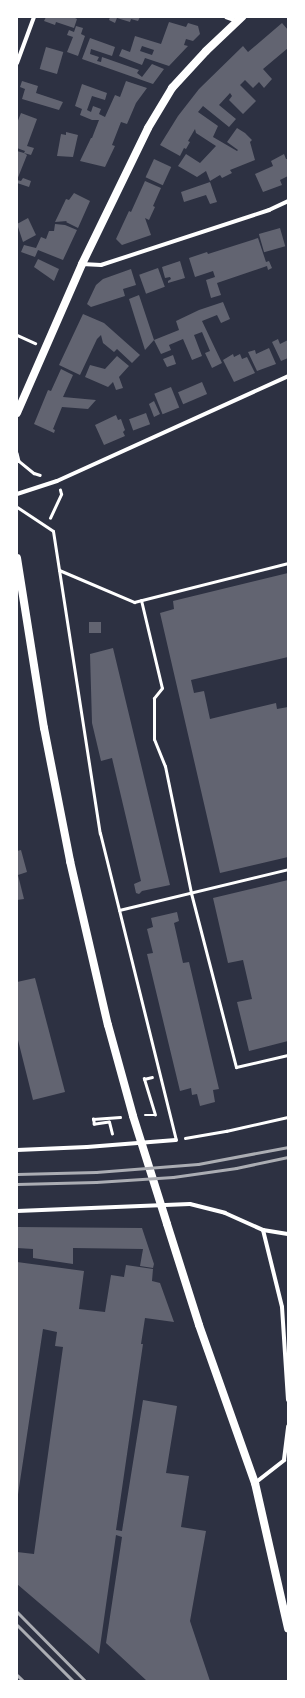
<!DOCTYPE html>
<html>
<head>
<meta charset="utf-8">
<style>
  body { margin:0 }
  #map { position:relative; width:305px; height:1698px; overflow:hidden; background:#2d3142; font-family:"PT Sans Narrow",sans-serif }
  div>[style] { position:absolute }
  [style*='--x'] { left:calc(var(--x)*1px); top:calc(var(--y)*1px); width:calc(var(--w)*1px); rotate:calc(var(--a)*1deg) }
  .building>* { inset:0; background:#626471; transform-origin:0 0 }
  .path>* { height:2.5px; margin:-1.25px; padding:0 1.25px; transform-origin:1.25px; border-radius:1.25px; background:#fff }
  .service>* { height:3px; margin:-1.5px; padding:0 1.5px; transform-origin:1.5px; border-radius:1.5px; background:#fff }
  .minor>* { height:4px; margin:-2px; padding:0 2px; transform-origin:2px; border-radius:2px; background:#fff }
  .secondary>* { height:8px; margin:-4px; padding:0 4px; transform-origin:4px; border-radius:4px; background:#fff }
  .rail>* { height:3px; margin:-1.5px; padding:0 1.5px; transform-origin:1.5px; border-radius:1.5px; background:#abadb3 }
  span { translate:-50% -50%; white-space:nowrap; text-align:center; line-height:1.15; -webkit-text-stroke:3px #fff; paint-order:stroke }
  .frame { position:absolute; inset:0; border:18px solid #fff; pointer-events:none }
</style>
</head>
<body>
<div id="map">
  <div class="building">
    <i style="clip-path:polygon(46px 17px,73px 17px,77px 19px,74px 28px,56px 22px,55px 25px,44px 21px)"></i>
    <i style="clip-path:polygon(110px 17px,140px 17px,138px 21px,131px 19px,130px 22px,117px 18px,115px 23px,109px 20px)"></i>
    <i style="clip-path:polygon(evenodd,169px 22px,186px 27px,188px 23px,198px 26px,200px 34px,193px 41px,186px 39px,184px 45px,188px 46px,169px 66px,145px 58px,142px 65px,119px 56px,122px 49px,130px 52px,135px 36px,161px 44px,169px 22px,142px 46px,154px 50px,152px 55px,140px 51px,142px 46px)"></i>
    <i style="clip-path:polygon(282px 23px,288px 30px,288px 48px,263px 69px,272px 79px,264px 88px,259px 82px,253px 88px,245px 80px,240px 85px,256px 101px,243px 114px,229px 100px,232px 96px,230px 93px,219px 105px,236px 119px,229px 127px,203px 106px,198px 112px,218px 126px,213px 137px,237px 151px,238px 150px,227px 142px,237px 128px,245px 133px,252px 140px,250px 142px,255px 160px,230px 170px,232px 173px,222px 178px,220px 175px,210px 181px,206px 171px,197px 177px,178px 166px,186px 154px,200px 163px,216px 146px,196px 133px,195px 129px,188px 141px,190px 142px,186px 149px,184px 148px,180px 156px,160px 145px,178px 116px,199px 89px,243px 46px,248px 52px)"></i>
    <i style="clip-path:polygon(76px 26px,83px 28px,81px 34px,85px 36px,78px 56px,67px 52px,73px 37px,67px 35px,69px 30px,74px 32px)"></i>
    <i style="clip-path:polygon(90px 38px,115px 47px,112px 56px,91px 49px,90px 54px,99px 57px,97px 61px,101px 62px,102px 57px,139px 70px,137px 73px,142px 77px,152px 64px,164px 69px,153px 84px,82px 59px)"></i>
    <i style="left:46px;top:47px;width:18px;height:23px;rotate:16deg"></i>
    <i style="clip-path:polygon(22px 81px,38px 86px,36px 93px,63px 102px,59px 110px,22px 99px,25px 89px,20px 87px)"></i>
    <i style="clip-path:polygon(126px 81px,147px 88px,136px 103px,127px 124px,121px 122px,112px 145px,115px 146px,105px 167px,80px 161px,91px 138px,92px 138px,99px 120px,92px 120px,80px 115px,82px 109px,75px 106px,82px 84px,107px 93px,105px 100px,92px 96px,87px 110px,91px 112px,93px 106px,101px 109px,99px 114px,105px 117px,115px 95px,120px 97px)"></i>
    <i style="clip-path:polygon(21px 113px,37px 119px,27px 146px,34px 148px,31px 155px,24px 153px,27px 155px,17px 180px,21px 181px,23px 178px,31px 181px,29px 187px,17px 183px,17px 151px,24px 153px,25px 151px,17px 148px,17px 123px)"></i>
    <i style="clip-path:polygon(66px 132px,78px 135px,73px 157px,57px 156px,61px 134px,66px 135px)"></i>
    <i style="clip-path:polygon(284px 154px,286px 159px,288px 159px,288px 176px,280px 180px,282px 185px,263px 192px,255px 174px,273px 166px,271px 161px)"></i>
    <i style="left:154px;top:159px;width:19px;height:20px;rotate:25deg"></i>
    <i style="clip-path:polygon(145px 181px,161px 188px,153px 206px,155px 207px,149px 220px,145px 218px,151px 235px,122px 245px,116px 239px,129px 211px,131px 212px)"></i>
    <i style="clip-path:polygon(210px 182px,217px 202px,210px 204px,206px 195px,184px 202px,181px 192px)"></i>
    <i style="clip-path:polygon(74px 193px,90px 201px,78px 228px,66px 222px,67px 221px,55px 222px,66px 199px,69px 200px)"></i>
    <i style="clip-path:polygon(28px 218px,36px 235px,23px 242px,17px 224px)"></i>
    <i style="clip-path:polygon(55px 224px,65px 225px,77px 230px,63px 260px,38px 250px,35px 257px,21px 252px,24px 245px,36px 248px,41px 237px,46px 239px,49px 231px,54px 231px)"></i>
    <i style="left:280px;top:228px;width:19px;height:22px;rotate:74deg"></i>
    <i style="clip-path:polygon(258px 238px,266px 262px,269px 261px,272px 268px,268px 270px,267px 266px,217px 283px,221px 295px,211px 298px,206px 280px,215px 277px,213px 271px,195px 277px,189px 258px,207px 252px,208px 254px)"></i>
    <i style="clip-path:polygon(38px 259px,59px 269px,54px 281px,34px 267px)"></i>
    <i style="clip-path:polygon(180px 261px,185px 278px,168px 283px,168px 281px,171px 279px,170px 277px,165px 278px,162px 267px)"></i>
    <i style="left:158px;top:268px;width:20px;height:20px;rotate:70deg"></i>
    <i style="clip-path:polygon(131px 269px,136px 285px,123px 289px,125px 296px,91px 307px,87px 304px,96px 285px,103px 279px)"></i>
    <i style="clip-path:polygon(139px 295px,154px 340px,145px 350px,129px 299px)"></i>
    <i style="clip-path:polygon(223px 302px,230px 319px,221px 323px,217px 315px,202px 321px,222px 363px,212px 368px,205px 353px,210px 351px,202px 332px,194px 335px,202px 356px,192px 360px,183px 339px,169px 345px,171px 350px,161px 354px,154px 340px,179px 330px,176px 321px,199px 310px)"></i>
    <i style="clip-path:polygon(83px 314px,104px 323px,140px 355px,132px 363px,117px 349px,114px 352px,103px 343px,101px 335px,97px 339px,80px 375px,59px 365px)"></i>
    <i style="clip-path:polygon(278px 339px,280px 344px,288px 340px,288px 358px,281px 361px,272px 342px)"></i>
    <i style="clip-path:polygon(269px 348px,276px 364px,257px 371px,248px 352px,255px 350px,256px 354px)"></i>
    <i style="clip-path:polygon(233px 354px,234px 357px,240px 354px,242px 359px,247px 357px,255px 373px,234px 382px,223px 360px)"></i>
    <i style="clip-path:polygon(173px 355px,176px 364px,167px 367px,163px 359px)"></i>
    <i style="clip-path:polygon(117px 356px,129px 366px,119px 377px,123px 388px,116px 390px,113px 382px,108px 387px,85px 377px,90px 365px,105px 369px)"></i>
    <i style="clip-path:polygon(61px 369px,73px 375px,63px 397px,96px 400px,88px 409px,62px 407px,53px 429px,55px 430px,54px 433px,34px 424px,48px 390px,51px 391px)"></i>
    <i style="left:202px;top:382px;width:13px;height:26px;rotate:67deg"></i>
    <i style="left:171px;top:387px;width:22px;height:18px;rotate:68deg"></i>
    <i style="clip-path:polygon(154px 401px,160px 414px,154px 417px,149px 404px)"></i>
    <i style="left:146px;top:413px;width:12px;height:18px;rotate:70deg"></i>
    <i style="clip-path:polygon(116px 415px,118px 420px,121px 419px,125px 430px,123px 432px,125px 436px,104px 445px,95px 425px)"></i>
    <i style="clip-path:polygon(288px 573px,288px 657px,191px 680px,194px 693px,204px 691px,210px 719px,276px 703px,277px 709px,288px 707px,288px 857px,220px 873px,160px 613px,174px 609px,173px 601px)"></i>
    <i style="left:89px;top:622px;width:12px;height:11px"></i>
    <i style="clip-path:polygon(113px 648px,170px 885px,142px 891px,139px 894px,136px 893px,134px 884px,141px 881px,112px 758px,101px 761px,92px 723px,90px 654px)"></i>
    <i style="clip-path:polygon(21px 850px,27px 872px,18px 875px,24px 899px,17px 900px,17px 851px)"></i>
    <i style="clip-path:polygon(288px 880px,288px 1041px,249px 1051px,237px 1002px,252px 999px,243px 960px,228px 963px,213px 898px)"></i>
    <i style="clip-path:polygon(177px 912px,179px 921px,174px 923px,183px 963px,189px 962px,219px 1089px,213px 1090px,215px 1102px,200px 1106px,197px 1094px,192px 1095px,191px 1088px,180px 1091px,147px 954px,153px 953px,147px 929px,153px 927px,151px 918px)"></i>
    <i style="clip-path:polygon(35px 978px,65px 1092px,33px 1100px,17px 1036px,17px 982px)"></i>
    <i style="clip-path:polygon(17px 1227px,142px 1228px,154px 1264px,153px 1268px,140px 1266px,143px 1249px,73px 1248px,73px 1264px,33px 1258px,33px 1249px,17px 1248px)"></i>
    <i style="clip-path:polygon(17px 1262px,84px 1271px,79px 1309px,105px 1312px,111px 1275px,124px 1277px,126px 1265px,153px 1269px,152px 1281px,160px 1283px,174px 1322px,145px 1318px,141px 1344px,143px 1344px,116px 1530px,122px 1531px,143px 1400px,177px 1406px,166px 1473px,189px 1476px,181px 1527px,206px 1531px,190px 1621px,210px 1681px,147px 1681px,106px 1643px,122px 1537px,116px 1535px,99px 1654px,17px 1584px,17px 1552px,34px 1554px,63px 1347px,55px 1346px,57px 1332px,43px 1329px,17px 1501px)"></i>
  </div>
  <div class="path">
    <i style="--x:17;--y:335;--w:20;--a:24"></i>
    <i style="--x:17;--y:453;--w:8;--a:76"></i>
    <i style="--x:19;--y:461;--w:19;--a:39"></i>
    <i style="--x:34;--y:473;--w:6;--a:18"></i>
    <i style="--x:50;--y:518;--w:26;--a:-65"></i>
    <i style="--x:61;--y:494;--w:4;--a:-104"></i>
    <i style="--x:145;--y:1115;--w:10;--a:0"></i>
    <i style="--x:155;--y:1115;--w:38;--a:-107"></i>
    <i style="--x:144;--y:1079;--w:8;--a:-14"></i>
    <i style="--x:112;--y:1134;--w:12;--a:-104"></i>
    <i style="--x:109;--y:1122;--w:15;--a:172"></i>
    <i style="--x:94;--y:1124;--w:5;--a:-101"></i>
    <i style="--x:93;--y:1119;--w:27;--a:-4"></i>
    <i style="--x:185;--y:1138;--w:42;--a:-9.7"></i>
    <i style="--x:226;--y:1131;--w:64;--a:-12.7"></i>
  </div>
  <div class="service">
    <i style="--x:17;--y:507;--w:43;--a:33.7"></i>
    <i style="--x:53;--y:531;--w:306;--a:81.2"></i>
    <i style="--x:100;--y:833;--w:316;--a:76.1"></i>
    <i style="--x:59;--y:570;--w:82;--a:23.1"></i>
    <i style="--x:134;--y:602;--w:159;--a:-14.2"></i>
    <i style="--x:141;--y:600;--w:90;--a:76.6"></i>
    <i style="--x:162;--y:688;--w:13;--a:129"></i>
    <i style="--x:154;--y:698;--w:41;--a:90"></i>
    <i style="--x:154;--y:739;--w:29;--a:68"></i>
    <i style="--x:165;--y:766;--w:130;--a:78.4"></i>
    <i style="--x:191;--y:893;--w:180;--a:75.5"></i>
    <i style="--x:236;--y:1067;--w:53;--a:-13"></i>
    <i style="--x:119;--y:910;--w:174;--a:-13.6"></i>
  </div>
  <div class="minor">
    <i style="--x:226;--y:17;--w:12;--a:20"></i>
    <i style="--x:17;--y:63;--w:49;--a:-69.7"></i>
    <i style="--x:82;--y:264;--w:19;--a:3"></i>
    <i style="--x:101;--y:265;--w:177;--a:-18.1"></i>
    <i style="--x:269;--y:210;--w:21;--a:-25"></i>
    <i style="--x:17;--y:494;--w:42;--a:-18"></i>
    <i style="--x:57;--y:481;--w:254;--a:-24.4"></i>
    <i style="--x:17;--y:1150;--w:70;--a:-2.5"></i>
    <i style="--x:87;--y:1147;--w:89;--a:-4.5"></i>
    <i style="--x:17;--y:1211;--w:173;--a:-2.3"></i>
    <i style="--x:190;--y:1204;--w:36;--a:14"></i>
    <i style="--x:225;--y:1213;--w:42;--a:24.1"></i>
    <i style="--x:263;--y:1230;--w:25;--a:9"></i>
    <i style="--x:263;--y:1230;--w:79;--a:76.1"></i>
    <i style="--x:282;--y:1307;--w:93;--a:86.3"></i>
    <i style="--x:255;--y:1483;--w:37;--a:-38"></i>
    <i style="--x:284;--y:1460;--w:34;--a:-83"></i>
  </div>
  <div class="secondary">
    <i style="--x:17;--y:413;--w:163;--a:-66.4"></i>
    <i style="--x:82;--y:264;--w:151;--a:-64.1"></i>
    <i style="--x:148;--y:128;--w:47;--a:-59"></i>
    <i style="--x:172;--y:88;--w:50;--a:-47.4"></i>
    <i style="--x:206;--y:51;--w:50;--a:-43.4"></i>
    <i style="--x:17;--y:558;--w:172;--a:81"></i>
    <i style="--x:44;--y:728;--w:136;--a:78.9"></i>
    <i style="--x:70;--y:861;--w:168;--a:77"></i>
    <i style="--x:108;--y:1025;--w:94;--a:74.6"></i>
    <i style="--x:133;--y:1116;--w:113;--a:72.5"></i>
    <i style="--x:167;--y:1224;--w:106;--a:72.4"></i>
    <i style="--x:199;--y:1325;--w:168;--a:70.5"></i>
    <i style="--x:255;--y:1483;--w:149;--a:77.2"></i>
  </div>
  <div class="rail">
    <i style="--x:17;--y:1174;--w:79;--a:-1.5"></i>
    <i style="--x:96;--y:1172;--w:102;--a:-4.5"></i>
    <i style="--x:198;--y:1164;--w:92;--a:-10.7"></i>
    <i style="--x:17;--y:1184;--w:79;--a:-1.5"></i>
    <i style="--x:96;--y:1182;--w:77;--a:-3.7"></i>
    <i style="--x:173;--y:1177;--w:64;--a:-8.1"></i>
    <i style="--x:236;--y:1168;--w:53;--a:-11.9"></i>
    <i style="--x:17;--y:1612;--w:97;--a:45.4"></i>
    <i style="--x:17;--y:1625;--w:79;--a:45"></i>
    <i style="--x:17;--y:1675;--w:8;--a:45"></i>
  </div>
  <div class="frame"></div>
</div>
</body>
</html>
